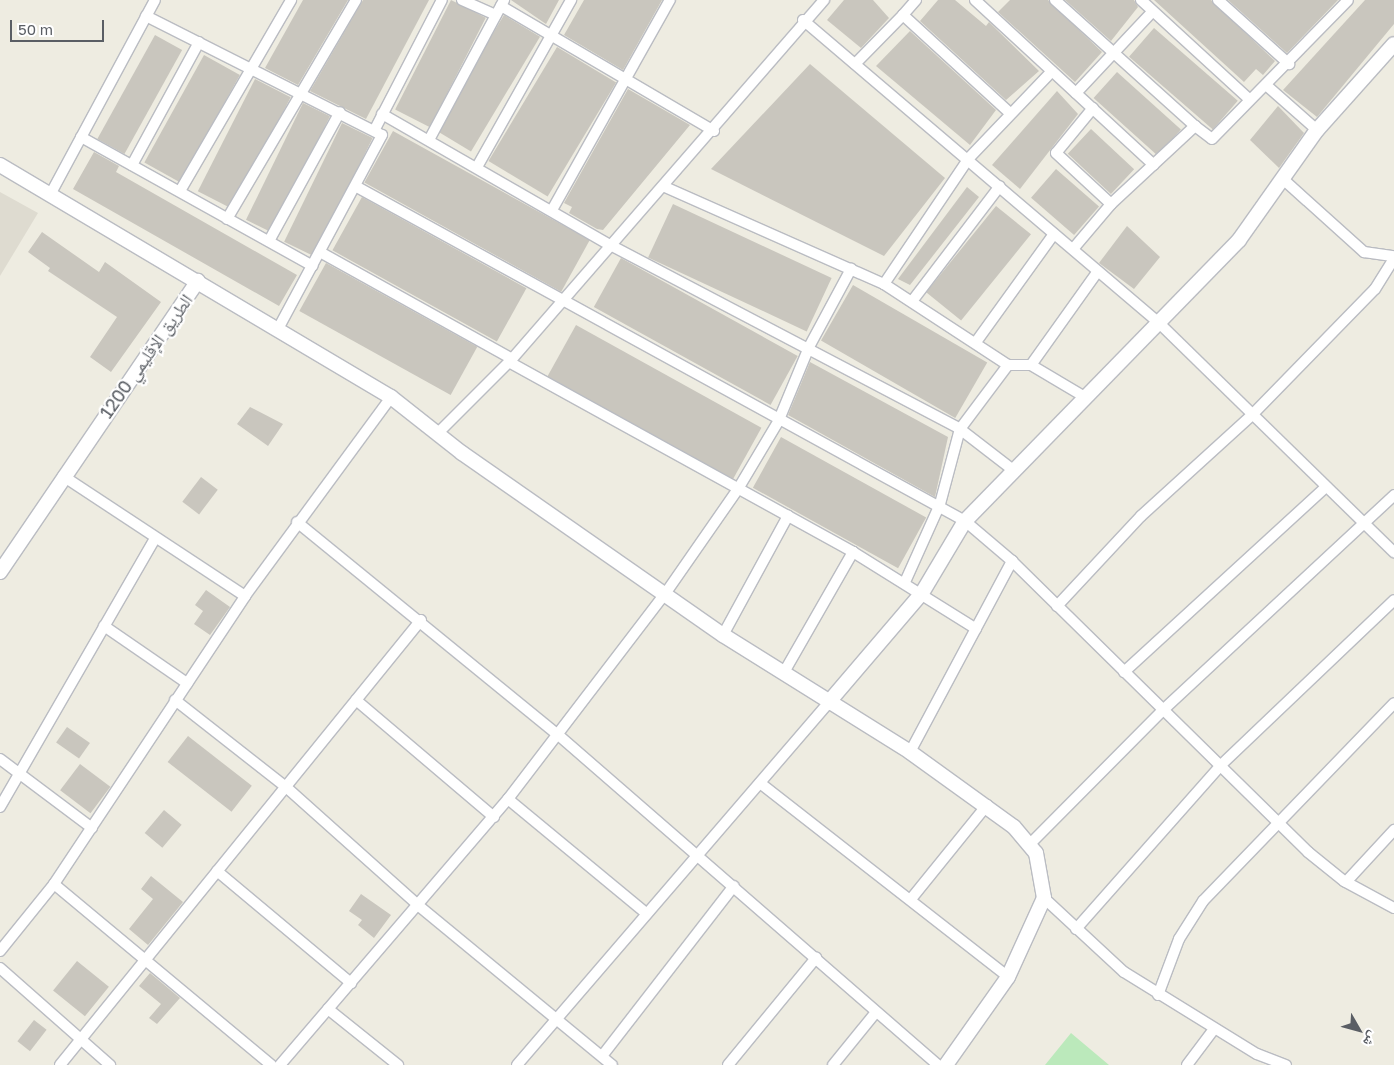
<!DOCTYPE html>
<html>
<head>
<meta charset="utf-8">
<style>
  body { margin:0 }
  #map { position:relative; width:1394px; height:1065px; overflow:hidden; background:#eeece1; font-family:"Golos Text","Noto Naskh Arabic",sans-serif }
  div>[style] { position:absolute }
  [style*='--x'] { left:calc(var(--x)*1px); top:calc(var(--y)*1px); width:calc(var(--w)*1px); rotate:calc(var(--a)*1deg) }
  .education>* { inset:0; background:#dedbd0 }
  .green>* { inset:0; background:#bbe9bb }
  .building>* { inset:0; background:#c9c6be; transform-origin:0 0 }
  .roads { filter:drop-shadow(1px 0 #babcc2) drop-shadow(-1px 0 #babcc2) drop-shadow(0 1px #babcc2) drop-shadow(0 -1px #babcc2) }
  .street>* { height:10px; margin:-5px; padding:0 5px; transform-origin:5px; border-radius:5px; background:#fff }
  .secondary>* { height:14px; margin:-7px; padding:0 7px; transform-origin:7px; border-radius:7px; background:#fff }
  span { translate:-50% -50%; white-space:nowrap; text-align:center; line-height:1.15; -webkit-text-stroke:4.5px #fff; paint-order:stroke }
  .street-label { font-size:18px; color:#5a5e64 }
  .north { position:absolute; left:1334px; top:1005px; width:50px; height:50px; -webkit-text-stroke:4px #fff; paint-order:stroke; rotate:128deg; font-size:14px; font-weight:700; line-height:20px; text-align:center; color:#5a5e64 }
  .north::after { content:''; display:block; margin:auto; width:18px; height:22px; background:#5a5e64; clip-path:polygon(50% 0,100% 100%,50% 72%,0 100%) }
  .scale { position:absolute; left:10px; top:20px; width:94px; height:22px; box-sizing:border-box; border:2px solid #5a5e64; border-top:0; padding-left:6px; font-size:15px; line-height:18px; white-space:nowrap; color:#5a5e64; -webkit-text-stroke:4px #fff; paint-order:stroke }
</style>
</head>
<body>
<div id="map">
  <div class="education">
    <i style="clip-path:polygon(0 192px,38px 213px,0 276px)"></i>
  </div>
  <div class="green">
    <i style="clip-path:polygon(1071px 1033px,1109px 1065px,1045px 1065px)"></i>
  </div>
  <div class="building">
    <i style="clip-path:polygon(303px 0,348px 0,298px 85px,265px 68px)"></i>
    <i style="clip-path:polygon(363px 0,429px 0,366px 119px,310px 91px)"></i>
    <i style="left:451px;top:0;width:39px;height:123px;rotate:27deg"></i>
    <i style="clip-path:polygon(511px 0,559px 0,546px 24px)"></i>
    <i style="clip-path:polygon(584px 0,662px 0,623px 70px,564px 35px)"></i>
    <i style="clip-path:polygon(844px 0,873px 0,889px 18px,861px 48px,827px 20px)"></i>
    <i style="clip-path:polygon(938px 0,955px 0,986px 26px,989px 22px,1039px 71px,1006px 100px,920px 21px)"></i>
    <i style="clip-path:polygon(1010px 0,1048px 0,1102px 52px,1075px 82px,998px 12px)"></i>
    <i style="clip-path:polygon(1065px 0,1134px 0,1138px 7px,1111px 41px)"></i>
    <i style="clip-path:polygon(1154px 0,1211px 0,1275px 61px,1263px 75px,1256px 69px,1244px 82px)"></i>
    <i style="clip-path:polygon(1228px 0,1338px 0,1287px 53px)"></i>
    <i style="clip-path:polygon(1365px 0,1394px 0,1394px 24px,1317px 117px,1283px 90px)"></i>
    <i style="left:504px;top:15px;width:42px;height:134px;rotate:31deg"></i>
    <i style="left:1154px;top:28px;width:111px;height:38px;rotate:41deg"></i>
    <i style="clip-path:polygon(910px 31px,996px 110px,970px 145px,876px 66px)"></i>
    <i style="left:155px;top:35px;width:31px;height:119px;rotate:29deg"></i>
    <i style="left:557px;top:47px;width:69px;height:133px;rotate:31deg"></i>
    <i style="left:204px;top:55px;width:41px;height:123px;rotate:29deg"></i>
    <i style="clip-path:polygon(810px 64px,945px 178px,884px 256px,711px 169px)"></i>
    <i style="left:1117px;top:72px;width:86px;height:35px;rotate:42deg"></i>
    <i style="left:255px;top:79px;width:40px;height:126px;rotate:27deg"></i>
    <i style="clip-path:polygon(628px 89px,690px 125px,603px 230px,597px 229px,569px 213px,572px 207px,564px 203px)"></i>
    <i style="clip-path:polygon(1057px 91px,1078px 114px,1020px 189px,992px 165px)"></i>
    <i style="left:303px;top:103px;width:30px;height:130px;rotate:26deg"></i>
    <i style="clip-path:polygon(1278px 106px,1304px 133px,1279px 168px,1250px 140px)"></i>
    <i style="left:342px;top:123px;width:34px;height:132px;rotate:26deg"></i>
    <i style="left:1091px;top:129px;width:59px;height:34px;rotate:43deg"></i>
    <i style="left:393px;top:131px;width:225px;height:59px;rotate:29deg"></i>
    <i style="clip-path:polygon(94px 152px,119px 166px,116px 172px,297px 275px,279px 306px,73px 189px)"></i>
    <i style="left:1056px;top:169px;width:57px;height:38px;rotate:41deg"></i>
    <i style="clip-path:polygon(967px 187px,979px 197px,910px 285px,898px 279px)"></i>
    <i style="left:362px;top:197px;width:188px;height:61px;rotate:29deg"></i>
    <i style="left:673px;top:204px;width:175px;height:59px;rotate:25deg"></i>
    <i style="left:996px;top:206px;width:45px;height:111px;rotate:39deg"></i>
    <i style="clip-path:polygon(1127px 226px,1160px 257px,1134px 289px,1099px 263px)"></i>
    <i style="clip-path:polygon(42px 232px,99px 272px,105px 262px,161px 302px,111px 372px,90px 357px,117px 317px,48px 271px,50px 268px,28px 252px)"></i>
    <i style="left:621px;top:258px;width:202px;height:56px;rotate:29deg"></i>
    <i style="left:326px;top:263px;width:173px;height:55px;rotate:29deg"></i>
    <i style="left:853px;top:285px;width:155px;height:64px;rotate:30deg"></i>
    <i style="left:576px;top:325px;width:212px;height:59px;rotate:29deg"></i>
    <i style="clip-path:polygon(810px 362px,948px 437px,935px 497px,788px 415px)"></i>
    <i style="clip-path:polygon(250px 407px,283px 424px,268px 446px,237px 424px)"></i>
    <i style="left:781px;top:437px;width:166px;height:58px;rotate:29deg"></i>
    <i style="left:201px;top:477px;width:21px;height:31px;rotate:37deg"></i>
    <i style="clip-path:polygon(206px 590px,230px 607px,210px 635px,194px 624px,203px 611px,195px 605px)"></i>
    <i style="left:67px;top:727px;width:28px;height:19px;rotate:35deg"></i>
    <i style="left:188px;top:736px;width:81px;height:33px;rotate:38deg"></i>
    <i style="left:80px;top:764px;width:38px;height:33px;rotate:37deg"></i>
    <i style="left:164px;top:810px;width:23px;height:30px;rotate:40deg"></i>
    <i style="clip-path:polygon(151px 876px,183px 902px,148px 945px,129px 929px,153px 899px,141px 889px)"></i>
    <i style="clip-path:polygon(361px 894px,391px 915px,374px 938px,358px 925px,362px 920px,349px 911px)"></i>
    <i style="left:77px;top:961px;width:41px;height:38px;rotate:39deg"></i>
    <i style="clip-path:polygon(150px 973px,180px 998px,157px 1024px,149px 1018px,161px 1004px,139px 986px)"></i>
    <i style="left:34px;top:1020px;width:16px;height:27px;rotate:38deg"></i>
  </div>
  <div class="roads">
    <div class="street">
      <i style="--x:462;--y:0;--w:37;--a:24"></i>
      <i style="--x:916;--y:0;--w:20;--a:131"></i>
      <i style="--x:903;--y:15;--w:145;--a:42.5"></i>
      <i style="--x:975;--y:0;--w:243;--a:42.7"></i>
      <i style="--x:1055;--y:0;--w:188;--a:42"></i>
      <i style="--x:1141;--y:0;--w:147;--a:42.5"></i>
      <i style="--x:1218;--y:0;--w:96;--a:42"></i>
      <i style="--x:501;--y:6;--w:247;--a:30.4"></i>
      <i style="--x:146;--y:16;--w:264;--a:26.8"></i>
      <i style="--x:382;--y:135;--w:218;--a:118.2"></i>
      <i style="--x:803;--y:20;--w:466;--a:40.4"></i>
      <i style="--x:1158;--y:322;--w:330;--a:44.3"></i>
      <i style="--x:855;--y:64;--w:69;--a:-45.6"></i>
      <i style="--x:1266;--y:85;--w:68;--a:41.4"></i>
      <i style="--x:1076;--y:93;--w:112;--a:-46.8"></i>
      <i style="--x:1093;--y:108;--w:58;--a:129.4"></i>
      <i style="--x:1056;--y:153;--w:75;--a:42.8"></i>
      <i style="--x:382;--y:114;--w:265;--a:29.9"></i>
      <i style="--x:612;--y:246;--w:393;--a:27.7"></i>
      <i style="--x:960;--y:429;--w:67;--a:37.7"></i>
      <i style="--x:375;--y:129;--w:145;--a:-62.6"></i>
      <i style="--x:81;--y:137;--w:265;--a:29.1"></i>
      <i style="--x:429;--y:140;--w:159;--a:-61.8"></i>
      <i style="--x:132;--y:165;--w:140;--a:-61.4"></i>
      <i style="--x:477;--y:167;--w:192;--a:-60.6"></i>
      <i style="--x:1284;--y:180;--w:108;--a:42"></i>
      <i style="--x:1364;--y:252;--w:30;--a:8"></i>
      <i style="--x:357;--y:187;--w:694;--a:28.78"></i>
      <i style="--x:965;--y:521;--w:62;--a:40.4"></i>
      <i style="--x:1012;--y:561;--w:415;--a:44.5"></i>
      <i style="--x:1308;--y:852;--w:46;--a:38.9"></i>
      <i style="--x:1344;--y:881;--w:57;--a:28.4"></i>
      <i style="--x:665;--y:187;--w:240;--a:23.9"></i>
      <i style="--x:884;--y:284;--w:148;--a:33.2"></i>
      <i style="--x:1008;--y:365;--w:23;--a:0"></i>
      <i style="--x:1031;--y:365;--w:63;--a:30.7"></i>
      <i style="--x:180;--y:191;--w:221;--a:-59.8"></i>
      <i style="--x:50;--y:195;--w:221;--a:-61.7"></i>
      <i style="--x:552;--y:210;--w:241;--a:-60.7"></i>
      <i style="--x:227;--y:219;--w:254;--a:-59.5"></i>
      <i style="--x:269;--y:241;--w:147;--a:-61.2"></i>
      <i style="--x:1073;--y:249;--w:59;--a:-49.8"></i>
      <i style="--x:1111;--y:204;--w:115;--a:-42.9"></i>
      <i style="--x:1195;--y:126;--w:21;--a:37"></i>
      <i style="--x:1212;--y:139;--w:194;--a:-45.6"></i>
      <i style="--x:320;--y:252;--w:220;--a:29.1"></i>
      <i style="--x:884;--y:284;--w:152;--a:-56"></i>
      <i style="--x:969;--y:158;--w:120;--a:-46.3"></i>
      <i style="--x:913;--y:300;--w:143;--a:-52.7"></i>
      <i style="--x:976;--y:342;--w:133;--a:-54.2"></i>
      <i style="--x:509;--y:362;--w:393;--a:28.9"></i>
      <i style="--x:853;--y:552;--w:145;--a:32"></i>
      <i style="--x:1031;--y:365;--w:115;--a:-54.5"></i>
      <i style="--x:438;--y:433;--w:105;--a:-45"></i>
      <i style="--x:512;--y:359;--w:476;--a:-49"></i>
      <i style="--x:63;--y:476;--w:218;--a:33.4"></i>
      <i style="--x:297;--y:522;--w:334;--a:39.2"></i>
      <i style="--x:556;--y:733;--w:506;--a:40.99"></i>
      <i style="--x:905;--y:582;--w:85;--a:-65.8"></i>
      <i style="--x:940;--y:504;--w:78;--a:-75.1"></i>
      <i style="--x:960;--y:429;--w:80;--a:-53.1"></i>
      <i style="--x:1057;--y:606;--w:123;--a:-47"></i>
      <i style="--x:1141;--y:516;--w:149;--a:-42.3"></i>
      <i style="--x:1251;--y:416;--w:177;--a:-45.7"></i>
      <i style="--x:1375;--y:289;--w:36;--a:-58"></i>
      <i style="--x:104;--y:626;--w:101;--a:34.5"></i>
      <i style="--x:723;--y:635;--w:136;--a:-61.4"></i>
      <i style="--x:1124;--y:672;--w:274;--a:-42.5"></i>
      <i style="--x:783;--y:674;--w:141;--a:-60.2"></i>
      <i style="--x:175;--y:700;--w:141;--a:38.1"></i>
      <i style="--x:286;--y:787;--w:178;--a:41.8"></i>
      <i style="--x:419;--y:906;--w:250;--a:39.5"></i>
      <i style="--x:356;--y:700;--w:181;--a:40.3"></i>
      <i style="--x:910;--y:752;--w:217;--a:-61.9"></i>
      <i style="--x:0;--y:759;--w:115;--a:36.9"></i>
      <i style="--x:760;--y:783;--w:315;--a:38"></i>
      <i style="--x:508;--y:799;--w:180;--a:39.6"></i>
      <i style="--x:0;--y:807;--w:310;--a:-60"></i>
      <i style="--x:1031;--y:843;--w:187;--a:-45.2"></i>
      <i style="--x:1163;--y:710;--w:316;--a:-42.9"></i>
      <i style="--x:217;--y:871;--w:175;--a:39.9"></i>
      <i style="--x:1346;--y:882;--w:71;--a:-47.3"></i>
      <i style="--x:54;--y:884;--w:283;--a:39.8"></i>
      <i style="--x:1044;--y:898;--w:109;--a:42.8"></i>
      <i style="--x:1124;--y:972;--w:156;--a:31.7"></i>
      <i style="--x:1257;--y:1054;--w:31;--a:21"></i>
      <i style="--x:911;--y:899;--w:121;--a:-51"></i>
      <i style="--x:1076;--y:929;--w:219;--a:-48.5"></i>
      <i style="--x:1221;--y:765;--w:239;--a:-43.6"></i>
      <i style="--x:0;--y:951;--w:86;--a:-51.1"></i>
      <i style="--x:54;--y:884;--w:346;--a:-56.4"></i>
      <i style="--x:245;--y:596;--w:247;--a:-53.7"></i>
      <i style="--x:0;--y:968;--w:147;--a:41.4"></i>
      <i style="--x:1158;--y:995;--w:60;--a:-69.4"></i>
      <i style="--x:1179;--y:939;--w:45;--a:-57.7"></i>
      <i style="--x:1203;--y:901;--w:275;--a:-46"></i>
      <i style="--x:328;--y:1009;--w:90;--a:38.7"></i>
      <i style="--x:602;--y:1056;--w:215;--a:-52.2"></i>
      <i style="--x:60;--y:1065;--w:573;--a:-50.95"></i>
      <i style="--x:280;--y:1065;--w:350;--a:-49.4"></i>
      <i style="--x:508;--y:799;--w:258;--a:-52.6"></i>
      <i style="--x:665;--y:594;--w:128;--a:-55.2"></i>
      <i style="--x:738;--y:489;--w:78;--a:-59.2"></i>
      <i style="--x:778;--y:422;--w:81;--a:-67.5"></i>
      <i style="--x:809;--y:347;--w:89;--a:-61.7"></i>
      <i style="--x:517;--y:1065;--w:477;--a:-49.3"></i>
      <i style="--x:728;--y:1065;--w:139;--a:-50.6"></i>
      <i style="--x:833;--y:1065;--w:68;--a:-50.9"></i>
      <i style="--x:1187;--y:1065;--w:45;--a:-53.1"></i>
    </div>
    <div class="secondary">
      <i style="--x:0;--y:165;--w:455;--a:30.7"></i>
      <i style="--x:391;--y:397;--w:90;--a:38.3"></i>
      <i style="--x:462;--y:453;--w:318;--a:34.9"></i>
      <i style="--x:723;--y:635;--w:221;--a:32"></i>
      <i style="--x:910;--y:752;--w:128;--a:35.8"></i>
      <i style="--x:1014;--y:827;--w:34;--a:50"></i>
      <i style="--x:1036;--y:853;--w:46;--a:79.9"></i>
      <i style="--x:1044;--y:898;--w:87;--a:114.5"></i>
      <i style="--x:1008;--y:977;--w:108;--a:125.2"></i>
      <i style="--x:0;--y:572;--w:352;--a:-55.8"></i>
      <i style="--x:828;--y:703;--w:145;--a:-49.5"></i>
      <i style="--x:922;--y:593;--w:84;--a:-59.2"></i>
      <i style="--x:965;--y:521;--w:392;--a:-45.7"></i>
      <i style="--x:1239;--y:240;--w:135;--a:-54.7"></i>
      <i style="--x:1317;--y:130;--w:115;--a:-48.2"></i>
    </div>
  </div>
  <div class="street-label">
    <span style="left:146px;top:356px;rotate:-55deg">الطريق الإقليمي 1200</span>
  </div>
  <div class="north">ش</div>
  <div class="scale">50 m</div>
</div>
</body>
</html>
